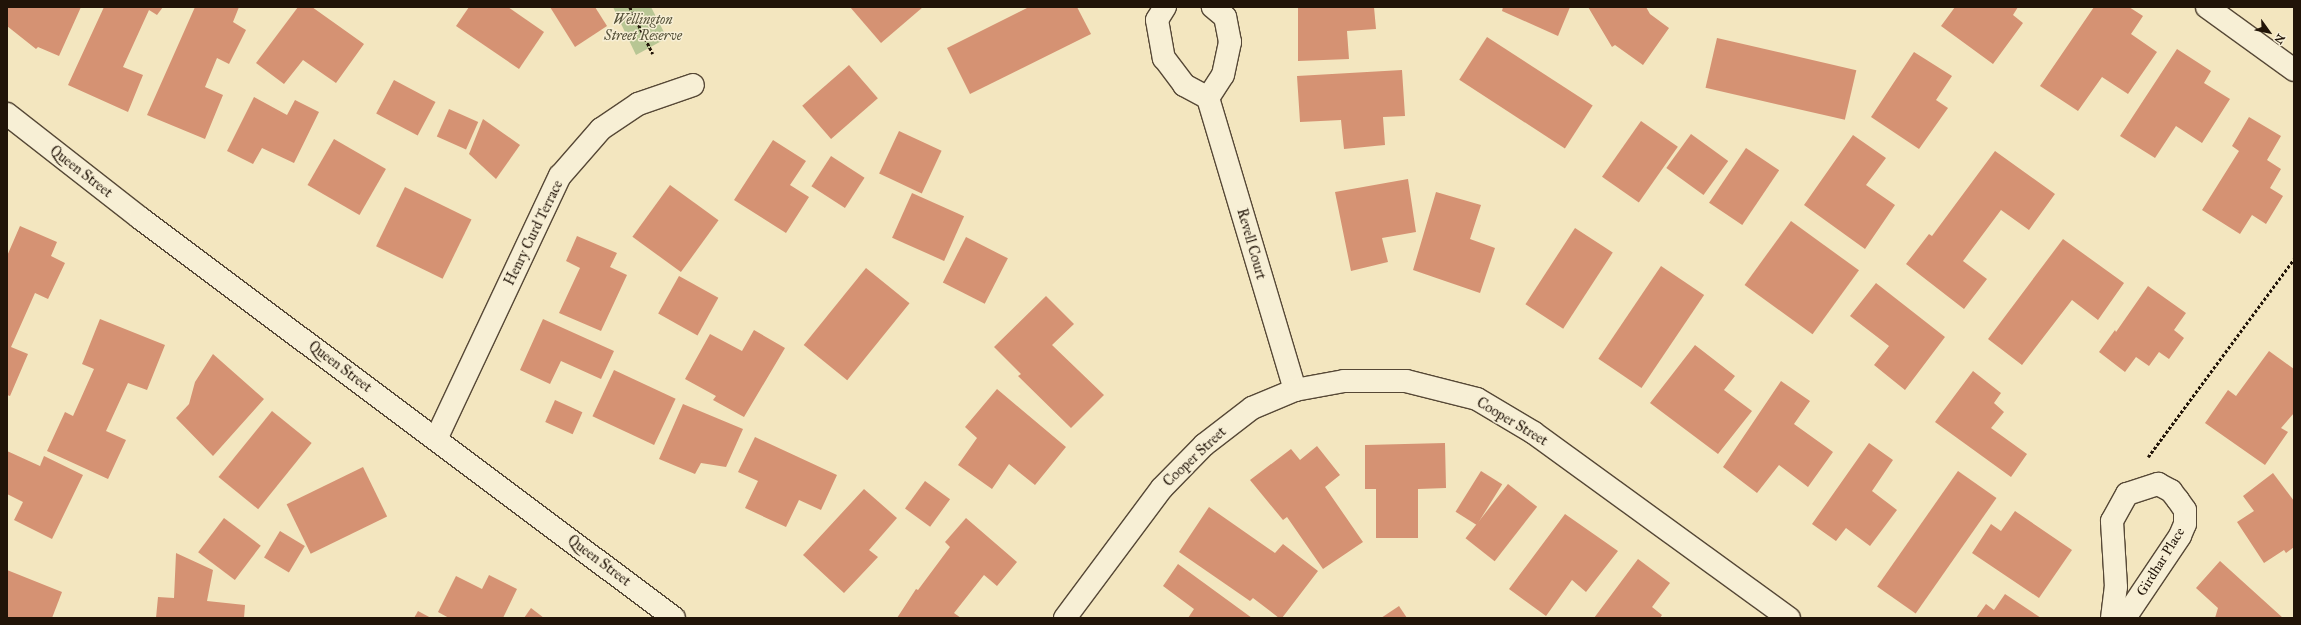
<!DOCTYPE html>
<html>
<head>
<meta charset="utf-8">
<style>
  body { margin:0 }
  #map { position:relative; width:2301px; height:625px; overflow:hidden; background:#f3e6bf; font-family:"IM FELL Great Primer",serif }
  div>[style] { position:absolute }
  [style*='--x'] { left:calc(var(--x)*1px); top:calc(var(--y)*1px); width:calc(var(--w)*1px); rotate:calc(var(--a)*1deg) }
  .green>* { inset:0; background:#b8c694 }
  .building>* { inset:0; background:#d59273; transform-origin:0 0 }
  .path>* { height:2.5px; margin-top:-1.25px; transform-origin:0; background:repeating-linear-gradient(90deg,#211408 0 3px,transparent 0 5px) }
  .roads { filter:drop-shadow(1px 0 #564836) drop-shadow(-1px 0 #564836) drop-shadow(0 1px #564836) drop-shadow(0 -1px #564836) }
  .minor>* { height:22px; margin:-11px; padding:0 11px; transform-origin:11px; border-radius:11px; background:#f7efd5 }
  .tertiary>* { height:22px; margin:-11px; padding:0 11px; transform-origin:11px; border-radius:11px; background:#f7efd5 }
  span { translate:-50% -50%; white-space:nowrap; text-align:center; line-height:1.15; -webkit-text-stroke:3px #f7efd5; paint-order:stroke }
  .park-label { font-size:14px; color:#565239; font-style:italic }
  .street-label { font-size:14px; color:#211408 }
  .frame { position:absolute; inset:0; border:8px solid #211408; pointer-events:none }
  .north { position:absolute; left:2249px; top:12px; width:40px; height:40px; -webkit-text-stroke:3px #f7efd5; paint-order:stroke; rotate:123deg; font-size:11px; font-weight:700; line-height:16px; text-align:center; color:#211408 }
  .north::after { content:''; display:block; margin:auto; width:14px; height:18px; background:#211408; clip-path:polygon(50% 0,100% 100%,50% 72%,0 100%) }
</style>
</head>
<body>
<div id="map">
  <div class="green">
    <i style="clip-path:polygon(613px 7px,651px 7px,667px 38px,636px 55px)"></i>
  </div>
  <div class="building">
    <i style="clip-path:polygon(7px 7px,81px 7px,59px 56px,38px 47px,36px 49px,7px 26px)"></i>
    <i style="clip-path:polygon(104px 7px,163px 7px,157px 15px,149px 10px,123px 67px,143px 75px,128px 112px,68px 85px)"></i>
    <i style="clip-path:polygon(195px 7px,239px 7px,233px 22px,246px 30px,229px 64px,217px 58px,205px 87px,223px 95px,205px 139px,147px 115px)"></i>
    <i style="clip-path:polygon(298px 7px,312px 7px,364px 44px,336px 83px,303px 60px,284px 84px,256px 63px)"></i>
    <i style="clip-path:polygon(469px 7px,508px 7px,544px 32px,519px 69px,456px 26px)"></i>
    <i style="clip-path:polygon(550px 7px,595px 7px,607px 26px,575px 47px)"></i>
    <i style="clip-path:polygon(850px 7px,923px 7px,881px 43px)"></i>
    <i style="clip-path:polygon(1029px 7px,1077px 7px,1091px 34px,970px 94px,947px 48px)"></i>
    <i style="clip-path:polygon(1298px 7px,1374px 7px,1376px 29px,1347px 31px,1349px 59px,1298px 61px)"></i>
    <i style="clip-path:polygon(1503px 7px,1570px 7px,1558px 36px,1502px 11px)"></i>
    <i style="clip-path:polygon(1588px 7px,1646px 7px,1650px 14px,1669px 28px,1643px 65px,1615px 45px,1612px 47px)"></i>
    <i style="clip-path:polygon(1955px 7px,2018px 7px,2013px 15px,2023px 23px,1993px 64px,1941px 26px)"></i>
    <i style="clip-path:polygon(2094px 7px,2129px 7px,2143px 16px,2131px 34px,2157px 52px,2128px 94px,2102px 77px,2078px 111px,2040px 86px)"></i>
    <i style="left:1487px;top:37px;width:126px;height:51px;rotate:33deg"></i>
    <i style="left:1717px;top:38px;width:143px;height:51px;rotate:13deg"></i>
    <i style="clip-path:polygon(2177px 49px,2211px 71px,2204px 83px,2230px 99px,2202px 143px,2176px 126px,2155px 158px,2120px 136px)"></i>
    <i style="clip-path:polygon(1914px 52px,1952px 76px,1936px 100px,1948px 108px,1919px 149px,1871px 117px)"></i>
    <i style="left:849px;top:65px;width:44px;height:62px;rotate:49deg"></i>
    <i style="clip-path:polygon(1402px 70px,1405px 116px,1383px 117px,1385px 145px,1344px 149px,1341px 120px,1300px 122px,1297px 76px)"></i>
    <i style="left:394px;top:80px;width:47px;height:38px;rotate:28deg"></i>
    <i style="clip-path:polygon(254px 97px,287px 115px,295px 100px,319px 112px,294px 163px,262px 148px,253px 164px,227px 151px)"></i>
    <i style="left:449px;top:109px;width:32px;height:30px;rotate:24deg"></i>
    <i style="clip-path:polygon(2249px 117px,2281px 136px,2267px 160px,2281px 169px,2270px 188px,2283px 196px,2266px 224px,2252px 215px,2240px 234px,2202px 210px,2239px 151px,2232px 146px)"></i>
    <i style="clip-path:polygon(483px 119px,520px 145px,496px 179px,469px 154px)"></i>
    <i style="left:1641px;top:121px;width:45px;height:68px;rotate:35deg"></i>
    <i style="left:899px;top:131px;width:47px;height:47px;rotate:25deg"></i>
    <i style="left:1691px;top:134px;width:46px;height:42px;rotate:36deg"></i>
    <i style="clip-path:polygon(1853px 135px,1886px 158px,1866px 185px,1895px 205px,1865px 249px,1804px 205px)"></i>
    <i style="left:334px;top:139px;width:60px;height:53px;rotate:30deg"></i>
    <i style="clip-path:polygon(773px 140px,806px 161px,790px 185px,809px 197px,786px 233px,734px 200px)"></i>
    <i style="left:1746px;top:148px;width:40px;height:66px;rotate:34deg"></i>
    <i style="clip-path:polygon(1995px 151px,2055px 194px,2029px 230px,2001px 210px,1963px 261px,1987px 279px,1964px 309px,1906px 264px,1929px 234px,1932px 236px)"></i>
    <i style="left:831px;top:156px;width:40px;height:36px;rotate:33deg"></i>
    <i style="clip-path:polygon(1408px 179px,1416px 232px,1382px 238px,1388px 262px,1351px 271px,1335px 192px)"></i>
    <i style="left:670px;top:185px;width:60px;height:64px;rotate:36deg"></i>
    <i style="left:405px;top:187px;width:74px;height:66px;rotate:26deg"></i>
    <i style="clip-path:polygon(1436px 192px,1481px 205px,1470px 239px,1495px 248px,1480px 293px,1413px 270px)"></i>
    <i style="left:912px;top:193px;width:57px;height:49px;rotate:24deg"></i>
    <i style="left:1791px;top:221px;width:84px;height:79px;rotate:36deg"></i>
    <i style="clip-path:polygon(20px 226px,57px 242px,51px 256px,65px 263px,48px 299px,35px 293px,11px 347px,28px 354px,10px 396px,7px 395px,7px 256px)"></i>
    <i style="left:1575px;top:228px;width:45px;height:91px;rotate:33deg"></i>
    <i style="clip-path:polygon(577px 236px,617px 253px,610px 267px,627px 275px,601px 331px,559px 313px,580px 268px,566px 261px)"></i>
    <i style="left:966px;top:237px;width:47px;height:51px;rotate:27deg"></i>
    <i style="clip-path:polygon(2063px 239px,2124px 283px,2098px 320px,2072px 300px,2022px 365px,1988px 339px)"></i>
    <i style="left:1661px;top:266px;width:52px;height:112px;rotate:34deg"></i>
    <i style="left:866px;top:268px;width:56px;height:99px;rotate:39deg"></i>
    <i style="left:679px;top:276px;width:45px;height:43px;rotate:29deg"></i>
    <i style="clip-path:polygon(1876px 283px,1945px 337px,1905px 390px,1874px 365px,1889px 346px,1850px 316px)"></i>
    <i style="clip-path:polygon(2148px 286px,2186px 313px,2174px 330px,2184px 338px,2169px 359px,2159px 352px,2149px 366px,2136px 357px,2125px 372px,2099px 352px,2115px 330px,2116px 332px)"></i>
    <i style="clip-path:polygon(1046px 296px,1074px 324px,1052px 345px,1104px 395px,1071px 428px,1018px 376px,1021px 374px,994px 347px)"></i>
    <i style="clip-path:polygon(100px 319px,165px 345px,147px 390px,128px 383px,106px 431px,126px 440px,108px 479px,47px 451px,65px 412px,73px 416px,94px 369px,82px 364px)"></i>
    <i style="clip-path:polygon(543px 319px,614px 351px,601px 379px,561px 361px,550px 384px,520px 370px)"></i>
    <i style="clip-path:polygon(754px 330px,785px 348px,744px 417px,713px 400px,716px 396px,685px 379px,710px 334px,742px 351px)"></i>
    <i style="clip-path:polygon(1695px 345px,1735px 376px,1724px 390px,1752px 411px,1718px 454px,1650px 403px)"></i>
    <i style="clip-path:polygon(2269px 351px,2294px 369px,2294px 413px,2281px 428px,2288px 432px,2265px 465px,2205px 423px,2228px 390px,2236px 396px)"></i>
    <i style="clip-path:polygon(213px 354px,264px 399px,213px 456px,176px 418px,189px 404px,195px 382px)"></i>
    <i style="left:614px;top:370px;width:68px;height:51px;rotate:25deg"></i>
    <i style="clip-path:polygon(1973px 371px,2001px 393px,1994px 403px,2004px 412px,1991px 428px,2027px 454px,2011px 477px,1935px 422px)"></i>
    <i style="clip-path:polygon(1781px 381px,1810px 401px,1794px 424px,1833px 452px,1808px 487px,1779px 465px,1757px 493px,1723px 467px)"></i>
    <i style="clip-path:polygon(997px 389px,1066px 447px,1035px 485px,1009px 464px,992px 489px,958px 465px,977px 438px,965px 427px)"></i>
    <i style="left:555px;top:400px;width:30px;height:24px;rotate:24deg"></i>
    <i style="clip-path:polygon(683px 404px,743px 429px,726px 467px,701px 463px,695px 474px,659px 459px)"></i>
    <i style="left:272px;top:411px;width:51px;height:85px;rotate:39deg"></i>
    <i style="clip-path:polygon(755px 437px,837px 475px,821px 510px,799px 500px,786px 527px,745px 508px,758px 481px,738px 472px)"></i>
    <i style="clip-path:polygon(1445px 443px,1446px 488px,1418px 489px,1418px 538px,1376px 538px,1376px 489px,1365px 489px,1365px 445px)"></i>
    <i style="clip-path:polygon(1869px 443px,1893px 460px,1872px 491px,1897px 510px,1870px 546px,1846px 528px,1836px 541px,1812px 524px)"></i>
    <i style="clip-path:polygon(1317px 446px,1340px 475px,1325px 487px,1363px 542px,1323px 569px,1287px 517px,1283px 520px,1250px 480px,1291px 449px,1300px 460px)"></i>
    <i style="clip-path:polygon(7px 451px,40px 466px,44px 456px,83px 475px,52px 539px,14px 520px,23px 502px,7px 494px)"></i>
    <i style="left:363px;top:467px;width:55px;height:85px;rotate:64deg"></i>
    <i style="left:1481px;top:471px;width:25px;height:48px;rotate:32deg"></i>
    <i style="left:1958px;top:471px;width:47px;height:141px;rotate:35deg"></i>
    <i style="clip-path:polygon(2273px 473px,2294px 501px,2294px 547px,2286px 553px,2284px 550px,2264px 563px,2237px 522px,2254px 511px,2243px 496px)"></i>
    <i style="left:925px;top:481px;width:31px;height:34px;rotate:36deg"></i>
    <i style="left:1508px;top:484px;width:37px;height:69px;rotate:38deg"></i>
    <i style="clip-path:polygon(864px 489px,897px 518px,869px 550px,878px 557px,844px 593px,803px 555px)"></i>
    <i style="clip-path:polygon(1209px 507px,1275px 553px,1283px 544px,1318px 571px,1282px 618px,1279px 618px,1253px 598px,1250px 601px,1179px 552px)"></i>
    <i style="clip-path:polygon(2015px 511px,2072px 550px,2039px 598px,1972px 553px,1991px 524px,2001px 531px)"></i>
    <i style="clip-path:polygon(1565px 514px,1618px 551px,1586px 592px,1572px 580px,1546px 616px,1509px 589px)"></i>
    <i style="left:224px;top:518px;width:46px;height:43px;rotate:37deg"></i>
    <i style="clip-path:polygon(966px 518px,1017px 562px,997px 586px,984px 575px,954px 613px,961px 618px,897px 618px,916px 589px,918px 590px,950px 547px,945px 542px)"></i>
    <i style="left:280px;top:531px;width:29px;height:31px;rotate:31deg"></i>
    <i style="clip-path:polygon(176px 553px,213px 570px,207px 601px,245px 605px,244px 618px,156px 618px,158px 597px,174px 598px)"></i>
    <i style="clip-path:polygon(1638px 559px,1670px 583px,1652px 607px,1662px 615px,1660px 618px,1594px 618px)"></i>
    <i style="clip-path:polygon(2220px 561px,2283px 618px,2215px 618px,2218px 608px,2196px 588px)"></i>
    <i style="clip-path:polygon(1178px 564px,1252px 618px,1188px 618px,1194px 609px,1163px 586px)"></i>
    <i style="clip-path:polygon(7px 570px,62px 592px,52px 618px,7px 618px)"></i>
    <i style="clip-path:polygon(489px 575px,517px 589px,503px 618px,449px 618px,438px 612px,456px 576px,482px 589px)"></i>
    <i style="clip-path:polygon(2005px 594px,2041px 618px,1976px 618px,1986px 604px,1994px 610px)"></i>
    <i style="clip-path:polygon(1399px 606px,1407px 618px,1381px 618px)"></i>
    <i style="clip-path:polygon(531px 608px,544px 618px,524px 618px)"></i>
    <i style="clip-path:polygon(418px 611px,431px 618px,414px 618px)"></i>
  </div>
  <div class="path">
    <i style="--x:630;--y:7;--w:52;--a:63.9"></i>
    <i style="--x:2148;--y:457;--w:246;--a:-53.6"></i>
  </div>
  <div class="roads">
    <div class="minor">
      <i style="--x:1165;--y:7;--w:15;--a:122"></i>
      <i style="--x:1157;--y:20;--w:39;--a:80"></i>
      <i style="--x:1164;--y:58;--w:34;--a:53"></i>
      <i style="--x:1184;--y:85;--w:27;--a:28"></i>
      <i style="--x:1208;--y:98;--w:305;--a:73.4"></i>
      <i style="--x:2207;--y:7;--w:107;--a:35.9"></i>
      <i style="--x:1208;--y:98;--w:27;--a:-57"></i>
      <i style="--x:1223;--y:75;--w:34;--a:-78"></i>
      <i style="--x:1230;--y:42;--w:25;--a:-101"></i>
      <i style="--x:1225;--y:17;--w:16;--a:-140"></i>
      <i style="--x:436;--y:439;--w:291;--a:-64.8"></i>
      <i style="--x:560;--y:176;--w:62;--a:-48.9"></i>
      <i style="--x:601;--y:129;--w:45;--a:-34"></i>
      <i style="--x:638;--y:104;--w:58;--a:-19.1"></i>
      <i style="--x:1065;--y:618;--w:162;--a:-53.3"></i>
      <i style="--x:1162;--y:488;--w:60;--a:-45.7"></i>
      <i style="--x:1204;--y:445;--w:61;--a:-37.6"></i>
      <i style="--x:1252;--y:408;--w:47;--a:-22.7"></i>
      <i style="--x:1295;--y:390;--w:50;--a:-10.4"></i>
      <i style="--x:1344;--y:381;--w:62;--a:0"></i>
      <i style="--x:1406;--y:381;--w:73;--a:14.2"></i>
      <i style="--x:1477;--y:399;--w:66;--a:30.8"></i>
      <i style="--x:1534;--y:433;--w:315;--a:36"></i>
      <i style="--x:2112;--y:618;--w:31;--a:-83"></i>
      <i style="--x:2116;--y:587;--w:66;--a:-93.5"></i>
      <i style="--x:2112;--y:521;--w:31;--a:-61"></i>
      <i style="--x:2127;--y:494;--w:33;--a:-18"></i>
      <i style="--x:2158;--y:484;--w:15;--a:28"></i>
      <i style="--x:2171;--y:491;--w:11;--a:52"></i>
      <i style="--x:2178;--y:500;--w:12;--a:55"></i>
      <i style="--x:2185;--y:510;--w:14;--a:90"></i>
      <i style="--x:2185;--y:524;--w:13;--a:113"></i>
      <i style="--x:2180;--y:536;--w:99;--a:123.9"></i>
    </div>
    <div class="tertiary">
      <i style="--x:7;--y:114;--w:169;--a:38"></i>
      <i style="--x:140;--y:218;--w:667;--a:36.84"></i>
    </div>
  </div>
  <div class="park-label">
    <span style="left:643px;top:28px">Wellington<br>Street Reserve</span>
  </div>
  <div class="street-label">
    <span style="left:81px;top:172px;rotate:38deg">Queen Street</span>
    <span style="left:534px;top:233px;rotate:-64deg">Henry Curd Terrace</span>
    <span style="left:1251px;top:244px;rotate:74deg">Revell Court</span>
    <span style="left:340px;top:367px;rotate:37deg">Queen Street</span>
    <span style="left:1512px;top:422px;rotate:31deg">Cooper Street</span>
    <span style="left:1195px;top:457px;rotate:-43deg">Cooper Street</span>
    <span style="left:599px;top:561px;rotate:37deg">Queen Street</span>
    <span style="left:2161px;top:562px;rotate:-58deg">Girdhar Place</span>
  </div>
  <div class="frame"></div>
  <div class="north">N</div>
</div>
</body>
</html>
